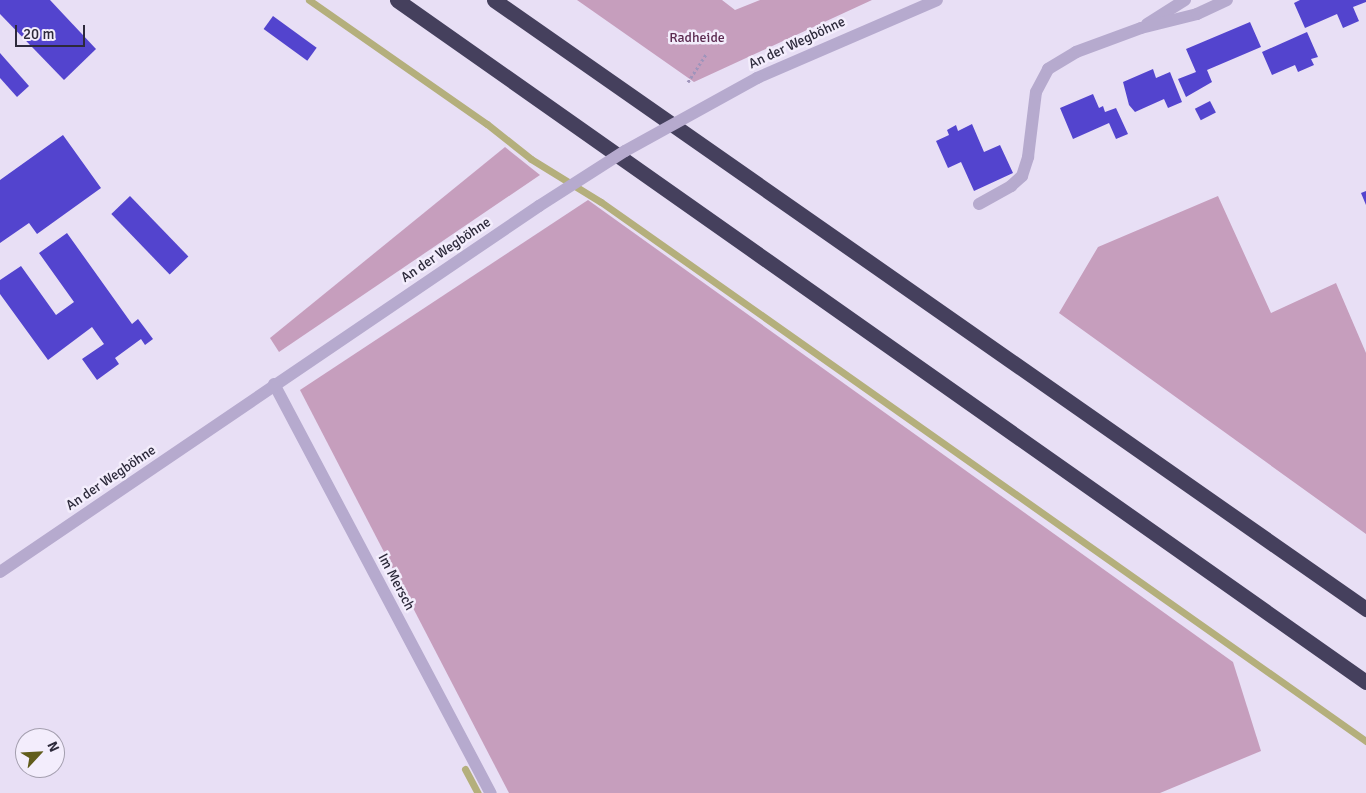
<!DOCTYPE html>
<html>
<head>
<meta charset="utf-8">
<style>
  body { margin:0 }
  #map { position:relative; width:1366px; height:793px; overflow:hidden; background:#e8dff5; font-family:Signika,sans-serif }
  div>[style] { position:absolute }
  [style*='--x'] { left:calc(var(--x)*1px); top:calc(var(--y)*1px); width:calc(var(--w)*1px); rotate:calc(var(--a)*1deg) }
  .green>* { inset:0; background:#c69ebd }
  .stream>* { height:7px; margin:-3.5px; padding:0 3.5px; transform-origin:3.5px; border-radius:3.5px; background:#b4af7c }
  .building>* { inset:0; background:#5344ce; transform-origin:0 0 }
  .path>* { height:3px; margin-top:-1.5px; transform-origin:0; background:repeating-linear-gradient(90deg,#9f94bb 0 2.5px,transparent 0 5px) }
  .minor>* { height:12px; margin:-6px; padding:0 6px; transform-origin:6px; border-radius:6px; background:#b6aace }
  .highway>* { height:15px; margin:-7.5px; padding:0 7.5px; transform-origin:7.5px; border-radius:7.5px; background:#45405d }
  .minor-bridge>* { height:12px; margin:-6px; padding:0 6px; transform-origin:6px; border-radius:6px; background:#b6aace }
  span { translate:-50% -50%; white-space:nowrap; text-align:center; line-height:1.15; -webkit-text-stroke:5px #f3edfc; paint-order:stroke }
  .park-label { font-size:14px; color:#5c2b50 }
  .street-label { font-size:14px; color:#2d2a3b }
  .north { position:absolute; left:15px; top:728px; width:50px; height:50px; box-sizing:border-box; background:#f3edfc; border:1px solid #a49faf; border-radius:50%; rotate:65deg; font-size:14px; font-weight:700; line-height:20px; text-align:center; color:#2d2a3b }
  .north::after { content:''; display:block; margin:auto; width:18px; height:22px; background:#615c1b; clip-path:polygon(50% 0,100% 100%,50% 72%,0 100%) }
  .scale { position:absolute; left:15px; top:25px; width:70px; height:22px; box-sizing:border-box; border:2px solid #2d2a3b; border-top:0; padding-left:6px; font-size:15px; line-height:18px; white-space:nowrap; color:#2d2a3b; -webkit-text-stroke:4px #f3edfc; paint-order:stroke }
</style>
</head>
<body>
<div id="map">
  <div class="green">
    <i style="clip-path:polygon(577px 0,722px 0,735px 10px,760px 0,872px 0,694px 82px)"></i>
    <i style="clip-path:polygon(505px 147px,540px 175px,279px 352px,270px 338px)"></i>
    <i style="clip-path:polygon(1218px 196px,1271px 313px,1336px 283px,1366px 353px,1366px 534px,1059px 313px,1098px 247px)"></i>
    <i style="clip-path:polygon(588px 200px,1233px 662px,1261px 751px,1160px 793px,509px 793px,300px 390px)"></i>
  </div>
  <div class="stream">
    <i style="--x:309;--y:0;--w:217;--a:34.9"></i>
    <i style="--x:487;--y:124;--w:56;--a:38.5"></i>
    <i style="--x:531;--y:159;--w:82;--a:31.6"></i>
    <i style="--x:601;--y:202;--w:936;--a:35.17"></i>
    <i style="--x:465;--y:769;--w:27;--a:62"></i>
  </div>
  <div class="building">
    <i style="clip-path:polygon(0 0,50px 0,96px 49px,64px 80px,0 14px)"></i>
    <i style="clip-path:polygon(1300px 0,1366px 0,1366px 2px,1353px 7px,1359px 21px,1343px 28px,1337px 14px,1305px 28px,1294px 3px)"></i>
    <i style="left:273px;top:16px;width:54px;height:16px;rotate:36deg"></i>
    <i style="clip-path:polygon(1250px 22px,1261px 47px,1207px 70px,1212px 82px,1186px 97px,1178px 79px,1196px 72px,1186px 49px)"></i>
    <i style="clip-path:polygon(1307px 32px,1318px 57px,1311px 59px,1314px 65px,1298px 72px,1295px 65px,1272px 75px,1262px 52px)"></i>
    <i style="clip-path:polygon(0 53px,29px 86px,17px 97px,0 78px)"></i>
    <i style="clip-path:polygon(1153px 69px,1156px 78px,1170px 72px,1182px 102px,1168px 108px,1164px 99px,1135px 112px,1129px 105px,1123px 82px)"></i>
    <i style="clip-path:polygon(1093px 94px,1099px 108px,1103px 106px,1105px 112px,1116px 108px,1128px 134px,1116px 139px,1109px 123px,1073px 139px,1060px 108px)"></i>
    <i style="left:1210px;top:101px;width:13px;height:17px;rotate:63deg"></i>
    <i style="clip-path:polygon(972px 124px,984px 152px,1000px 145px,1013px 173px,974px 191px,961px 162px,948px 168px,936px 141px,949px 135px,947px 130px,956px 125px,958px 131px)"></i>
    <i style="clip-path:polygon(63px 135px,101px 188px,37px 234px,29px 223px,0 243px,0 180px)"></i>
    <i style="clip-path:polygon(1366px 191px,1366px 205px,1361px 193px)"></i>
    <i style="left:130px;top:196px;width:84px;height:26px;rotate:46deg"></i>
    <i style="clip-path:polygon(67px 233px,132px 324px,138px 319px,153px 339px,145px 345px,141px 339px,115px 358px,119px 364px,97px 380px,82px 359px,104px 344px,92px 327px,48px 360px,0 294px,0 280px,21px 266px,56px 315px,74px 302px,39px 253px)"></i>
  </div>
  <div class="path">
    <i style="--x:688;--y:82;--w:33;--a:-57"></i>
  </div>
  <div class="minor">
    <i style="--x:1147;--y:24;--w:45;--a:-32.3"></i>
    <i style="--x:757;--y:78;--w:196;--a:-23.4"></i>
    <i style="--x:979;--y:204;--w:37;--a:-29"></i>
    <i style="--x:1011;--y:186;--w:15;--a:-42"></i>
    <i style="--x:1022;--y:176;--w:20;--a:-72"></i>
    <i style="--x:1028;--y:157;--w:65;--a:-83"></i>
    <i style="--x:1036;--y:92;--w:26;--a:-62"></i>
    <i style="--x:1048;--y:69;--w:33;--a:-31"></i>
    <i style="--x:1076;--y:52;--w:69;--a:-20.3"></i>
    <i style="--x:1141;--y:28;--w:58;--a:-14"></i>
    <i style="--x:1197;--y:14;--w:33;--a:-25"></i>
    <i style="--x:274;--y:384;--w:463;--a:62.1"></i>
    <i style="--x:0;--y:572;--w:652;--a:-34.18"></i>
  </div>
  <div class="highway">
    <i style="--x:397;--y:0;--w:1185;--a:35.14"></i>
    <i style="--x:494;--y:0;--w:1064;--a:34.93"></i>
  </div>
  <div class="minor-bridge">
    <i style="--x:539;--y:206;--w:102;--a:-32.6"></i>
    <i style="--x:625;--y:151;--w:151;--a:-28.9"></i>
  </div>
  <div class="park-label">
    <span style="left:697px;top:38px">Radheide</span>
  </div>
  <div class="street-label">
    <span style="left:797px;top:43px;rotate:-25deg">An der Wegböhne</span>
    <span style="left:446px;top:250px;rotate:-34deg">An der Wegböhne</span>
    <span style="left:111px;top:478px;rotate:-34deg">An der Wegböhne</span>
    <span style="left:396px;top:582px;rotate:62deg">Im Mersch</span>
  </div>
  <div class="north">N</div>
  <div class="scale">20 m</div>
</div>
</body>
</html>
